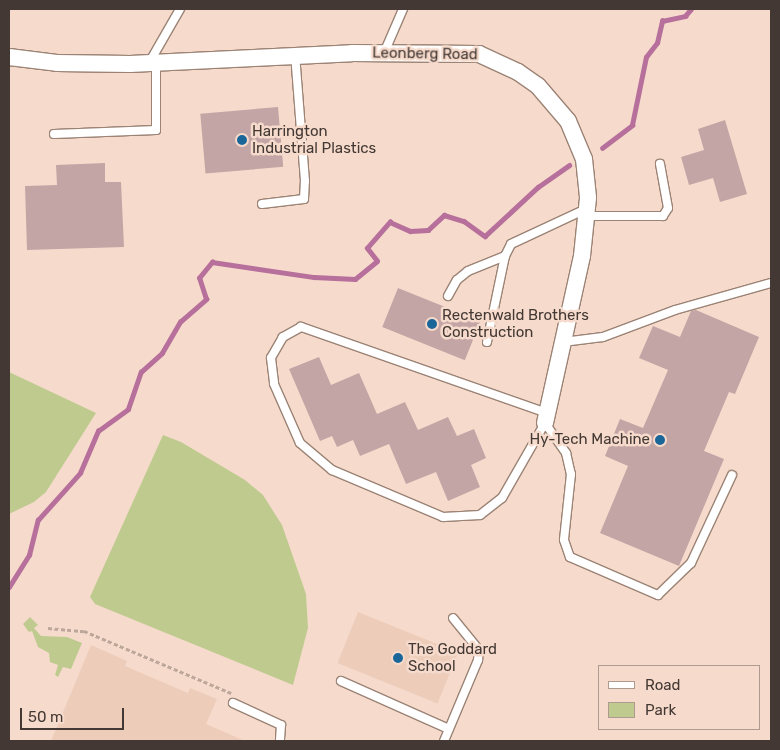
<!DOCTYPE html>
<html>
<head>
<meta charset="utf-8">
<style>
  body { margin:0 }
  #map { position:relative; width:780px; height:750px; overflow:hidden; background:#f6dbcc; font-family:Rubik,sans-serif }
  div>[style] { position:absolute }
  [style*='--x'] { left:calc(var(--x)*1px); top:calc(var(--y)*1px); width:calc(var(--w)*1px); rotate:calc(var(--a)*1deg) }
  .built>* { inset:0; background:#edccba; transform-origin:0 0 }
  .green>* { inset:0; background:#bfca8f }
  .stream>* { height:4.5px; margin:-2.25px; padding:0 2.25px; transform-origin:2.25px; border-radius:2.25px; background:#b76f9b }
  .building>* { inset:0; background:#c3a5a5; transform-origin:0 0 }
  .path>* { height:2.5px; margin-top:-1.25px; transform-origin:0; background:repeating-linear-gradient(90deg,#bda79b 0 4px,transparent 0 6.5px) }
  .roads { filter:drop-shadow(1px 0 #9b8375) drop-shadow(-1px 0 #9b8375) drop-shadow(0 1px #9b8375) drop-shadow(0 -1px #9b8375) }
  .service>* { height:8px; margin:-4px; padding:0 4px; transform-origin:4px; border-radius:4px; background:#fff }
  .minor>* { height:16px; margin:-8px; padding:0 8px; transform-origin:8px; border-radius:8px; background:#fff }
  .dots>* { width:14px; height:14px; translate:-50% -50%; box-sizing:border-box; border:2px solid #f6dbcc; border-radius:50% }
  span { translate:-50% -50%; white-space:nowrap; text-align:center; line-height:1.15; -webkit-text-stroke:5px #f6dbcc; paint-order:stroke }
  .street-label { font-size:15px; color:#433833 }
  .poi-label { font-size:15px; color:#433833 }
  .left { translate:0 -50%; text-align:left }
  .right { translate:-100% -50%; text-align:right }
  .frame { position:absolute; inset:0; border:10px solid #433833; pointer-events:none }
  .legend { position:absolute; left:598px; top:665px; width:162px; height:65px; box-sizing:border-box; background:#f6dbcc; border:1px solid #ae9a8f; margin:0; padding:6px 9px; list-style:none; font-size:15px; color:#433833 }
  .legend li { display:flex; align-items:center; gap:10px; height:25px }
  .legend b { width:25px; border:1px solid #ae9a8f }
  .scale { position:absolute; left:20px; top:708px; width:104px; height:22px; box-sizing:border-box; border:2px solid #433833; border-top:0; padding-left:6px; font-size:15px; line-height:18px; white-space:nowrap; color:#433833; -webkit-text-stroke:4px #f6dbcc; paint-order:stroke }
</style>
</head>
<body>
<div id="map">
  <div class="built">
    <i style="left:358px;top:612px;width:108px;height:55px;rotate:22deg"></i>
    <i style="clip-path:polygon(91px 645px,127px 661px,125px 666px,188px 693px,190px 688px,217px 699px,206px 724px,245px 741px,51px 741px)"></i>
  </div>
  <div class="green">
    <i style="clip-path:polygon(9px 372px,96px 413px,46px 492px,34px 502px,9px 514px)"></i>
    <i style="clip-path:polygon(163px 435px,181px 442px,245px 480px,263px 495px,282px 525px,306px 594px,308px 628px,293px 685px,95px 604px,90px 597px)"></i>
    <i style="clip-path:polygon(30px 617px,38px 625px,34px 628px,41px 636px,67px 637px,82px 643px,71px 669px,63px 667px,58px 677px,55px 675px,58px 665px,50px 662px,49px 653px,38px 647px,32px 631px,29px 632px,23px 624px)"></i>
  </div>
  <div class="stream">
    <i style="--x:602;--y:148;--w:38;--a:-37"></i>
    <i style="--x:632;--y:125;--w:69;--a:-78.4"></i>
    <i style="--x:646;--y:57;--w:18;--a:-52"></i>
    <i style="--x:657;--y:43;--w:23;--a:-77"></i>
    <i style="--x:662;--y:21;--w:24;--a:-12"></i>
    <i style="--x:685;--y:16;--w:9;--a:-49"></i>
    <i style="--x:9;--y:587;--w:38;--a:-58"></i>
    <i style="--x:29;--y:555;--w:36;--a:-76"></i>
    <i style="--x:38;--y:520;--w:63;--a:-48.2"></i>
    <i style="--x:80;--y:473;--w:46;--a:-66.8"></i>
    <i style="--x:98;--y:431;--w:37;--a:-36"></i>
    <i style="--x:128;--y:409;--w:39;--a:-71"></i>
    <i style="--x:141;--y:372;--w:28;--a:-42"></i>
    <i style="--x:162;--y:353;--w:36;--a:-60"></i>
    <i style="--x:180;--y:322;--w:35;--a:-41"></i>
    <i style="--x:206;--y:299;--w:22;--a:-108"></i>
    <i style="--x:199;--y:278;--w:21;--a:-51"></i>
    <i style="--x:212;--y:262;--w:103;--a:8.4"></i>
    <i style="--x:314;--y:277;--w:41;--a:2.8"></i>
    <i style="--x:355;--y:279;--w:28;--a:-39"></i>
    <i style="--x:377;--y:261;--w:16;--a:-128"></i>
    <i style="--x:367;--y:248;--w:35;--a:-49"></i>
    <i style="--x:390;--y:222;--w:22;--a:24"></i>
    <i style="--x:410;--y:231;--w:18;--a:-3"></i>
    <i style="--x:428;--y:230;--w:22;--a:-43"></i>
    <i style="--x:444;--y:215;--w:21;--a:17"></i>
    <i style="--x:464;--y:221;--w:26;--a:36"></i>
    <i style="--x:485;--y:236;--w:72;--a:-42.8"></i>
    <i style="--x:538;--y:187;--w:38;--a:-35"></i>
  </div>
  <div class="building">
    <i style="left:278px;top:107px;width:60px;height:78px;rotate:85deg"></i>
    <i style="clip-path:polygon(725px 120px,747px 194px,720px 202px,713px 178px,689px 185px,681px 157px,704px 150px,698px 129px)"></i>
    <i style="clip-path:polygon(105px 163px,105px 182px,121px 182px,124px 247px,27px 250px,25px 186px,57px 185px,56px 165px)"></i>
    <i style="left:398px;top:288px;width:89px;height:42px;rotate:22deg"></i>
    <i style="clip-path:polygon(696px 310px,759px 337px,735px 394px,729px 392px,704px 451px,724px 459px,679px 566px,600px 533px,628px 466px,605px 456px,620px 419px,643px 428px,668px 370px,639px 358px,653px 326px,680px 337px,691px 311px)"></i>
    <i style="clip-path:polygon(319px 357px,331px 385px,359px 373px,377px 414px,405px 402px,418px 430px,448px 417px,457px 436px,474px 429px,486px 458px,471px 465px,480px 487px,448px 501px,436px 472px,406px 484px,389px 444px,360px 456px,353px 440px,337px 447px,332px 436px,320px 441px,289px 369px)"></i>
  </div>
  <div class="path">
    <i style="--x:48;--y:628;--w:36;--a:5"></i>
    <i style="--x:84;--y:631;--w:160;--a:22.9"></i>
  </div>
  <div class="roads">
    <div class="service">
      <i style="--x:384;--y:53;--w:48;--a:-66.6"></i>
      <i style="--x:149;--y:63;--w:62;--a:-60.1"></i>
      <i style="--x:54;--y:134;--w:102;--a:-2.2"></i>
      <i style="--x:156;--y:130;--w:68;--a:-90"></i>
      <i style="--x:262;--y:204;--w:42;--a:-6.8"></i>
      <i style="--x:304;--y:199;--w:18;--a:-87"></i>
      <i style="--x:305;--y:181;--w:126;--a:-94.5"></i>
      <i style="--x:587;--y:216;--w:76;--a:0"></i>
      <i style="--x:663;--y:216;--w:9;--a:-58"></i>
      <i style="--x:668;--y:208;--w:45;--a:-100.3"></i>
      <i style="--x:448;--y:296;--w:18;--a:-61"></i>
      <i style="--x:457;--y:280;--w:14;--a:-39"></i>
      <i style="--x:468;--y:271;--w:40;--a:-22"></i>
      <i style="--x:487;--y:342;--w:88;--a:-78.2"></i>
      <i style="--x:505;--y:256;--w:13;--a:-63"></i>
      <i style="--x:511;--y:244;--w:83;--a:-25"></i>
      <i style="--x:563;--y:342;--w:40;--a:-7.1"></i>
      <i style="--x:603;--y:337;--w:77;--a:-20.6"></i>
      <i style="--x:675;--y:310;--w:100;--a:-15.7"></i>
      <i style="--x:547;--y:413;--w:261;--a:-160.7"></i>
      <i style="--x:301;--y:327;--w:21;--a:151"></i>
      <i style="--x:283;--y:337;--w:24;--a:120"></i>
      <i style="--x:271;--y:358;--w:26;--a:83"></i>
      <i style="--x:274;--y:384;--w:64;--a:66.2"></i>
      <i style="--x:300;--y:443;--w:42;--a:40.2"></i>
      <i style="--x:332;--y:470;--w:121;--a:22.9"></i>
      <i style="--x:443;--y:517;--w:37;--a:-3"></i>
      <i style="--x:480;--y:515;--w:28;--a:-38"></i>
      <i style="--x:502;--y:498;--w:86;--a:-60.2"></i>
      <i style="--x:545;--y:423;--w:37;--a:55"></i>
      <i style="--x:566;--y:453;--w:22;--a:77"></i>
      <i style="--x:571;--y:474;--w:66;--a:96.1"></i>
      <i style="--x:564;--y:540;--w:18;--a:71"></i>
      <i style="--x:570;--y:557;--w:96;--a:23.4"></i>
      <i style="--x:658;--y:595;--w:46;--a:-44.1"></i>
      <i style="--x:691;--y:563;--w:97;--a:-65"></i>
      <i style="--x:341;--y:681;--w:118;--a:24"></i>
      <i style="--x:233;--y:703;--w:53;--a:24.6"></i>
      <i style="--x:281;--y:725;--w:16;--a:94"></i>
      <i style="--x:444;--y:741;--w:88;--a:-67.2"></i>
      <i style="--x:478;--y:660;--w:10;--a:-84"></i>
      <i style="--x:479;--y:650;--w:41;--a:-129.1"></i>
    </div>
    <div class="minor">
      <i style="--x:9;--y:57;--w:48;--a:7.1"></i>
      <i style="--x:57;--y:63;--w:73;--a:0.8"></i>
      <i style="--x:130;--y:64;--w:222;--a:-2.8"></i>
      <i style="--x:352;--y:53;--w:127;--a:0.5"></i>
      <i style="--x:479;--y:54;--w:43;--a:24.8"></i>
      <i style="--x:518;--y:72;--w:24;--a:35"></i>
      <i style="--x:538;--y:86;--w:46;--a:49.4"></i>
      <i style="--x:568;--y:121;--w:41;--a:67.2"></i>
      <i style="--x:584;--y:159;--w:39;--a:84"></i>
      <i style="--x:588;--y:198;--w:58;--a:95.9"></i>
      <i style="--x:582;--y:256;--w:171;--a:102.5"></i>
    </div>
  </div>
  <div class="dots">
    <i style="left:242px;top:140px;background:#1b6699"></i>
    <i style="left:432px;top:324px;background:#1b6699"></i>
    <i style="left:660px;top:440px;background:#1b6699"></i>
    <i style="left:398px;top:658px;background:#1b6699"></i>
  </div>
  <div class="street-label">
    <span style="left:425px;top:54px;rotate:1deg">Leonberg Road</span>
  </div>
  <div class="poi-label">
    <span class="left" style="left:252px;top:140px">Harrington<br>Industrial Plastics</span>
    <span class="left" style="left:442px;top:324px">Rectenwald Brothers<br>Construction</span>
    <span class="right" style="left:650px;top:440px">Hy-Tech Machine</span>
    <span class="left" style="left:408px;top:658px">The Goddard<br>School</span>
  </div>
  <div class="frame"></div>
  <ul class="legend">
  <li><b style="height:6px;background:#fff"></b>Road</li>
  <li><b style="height:14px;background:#bfca8f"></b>Park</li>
  </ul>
  <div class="scale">50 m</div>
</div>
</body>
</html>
